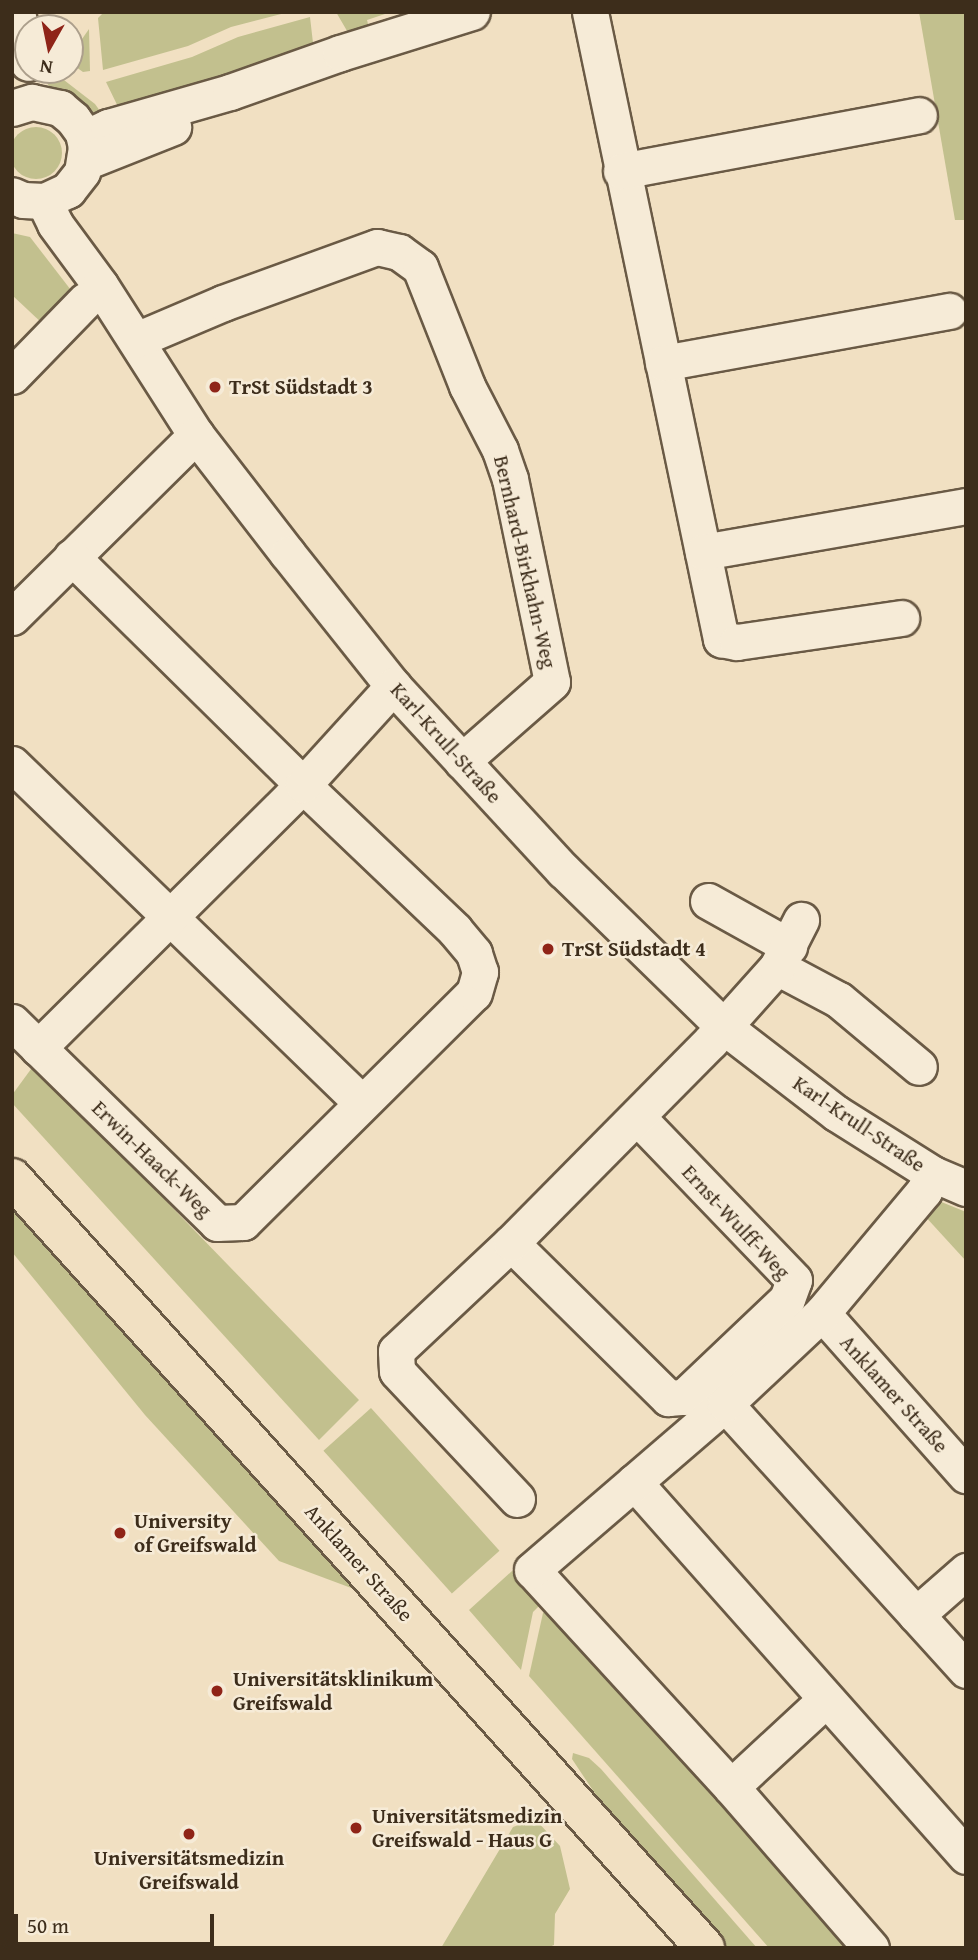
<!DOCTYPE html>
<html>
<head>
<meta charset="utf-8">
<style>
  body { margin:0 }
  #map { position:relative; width:978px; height:1960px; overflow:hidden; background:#f1e0c2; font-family:"Gentium Book Plus",serif }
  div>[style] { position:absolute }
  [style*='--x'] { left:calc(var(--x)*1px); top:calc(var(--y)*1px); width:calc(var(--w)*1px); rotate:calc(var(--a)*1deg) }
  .green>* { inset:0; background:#c2c08e; transform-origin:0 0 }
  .round { border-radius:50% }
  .roads { filter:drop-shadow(2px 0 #6a5a45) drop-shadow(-2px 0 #6a5a45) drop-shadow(0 2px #6a5a45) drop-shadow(0 -2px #6a5a45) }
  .minor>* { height:35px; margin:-17.5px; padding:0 17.5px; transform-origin:17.5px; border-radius:17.5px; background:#f6ebd7 }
  .major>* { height:38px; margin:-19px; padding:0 19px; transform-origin:19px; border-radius:19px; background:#f1e0c2 }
  .dots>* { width:19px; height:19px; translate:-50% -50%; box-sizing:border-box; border:4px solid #f6ebd7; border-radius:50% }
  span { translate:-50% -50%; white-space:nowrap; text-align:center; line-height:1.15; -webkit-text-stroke:5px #f6ebd7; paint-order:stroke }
  .poi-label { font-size:21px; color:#3d2d1b; font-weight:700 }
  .left { translate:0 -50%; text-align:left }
  .street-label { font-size:21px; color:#3d2d1b }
  .frame { position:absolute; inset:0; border:14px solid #3d2d1b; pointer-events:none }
  .north { position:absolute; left:14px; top:14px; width:70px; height:70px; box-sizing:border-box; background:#f6ebd7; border:2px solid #ac9f8c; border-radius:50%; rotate:189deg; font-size:19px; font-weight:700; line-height:28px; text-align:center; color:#3d2d1b }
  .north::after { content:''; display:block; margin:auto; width:24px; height:32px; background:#8f2418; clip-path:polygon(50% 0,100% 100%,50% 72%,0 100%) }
  .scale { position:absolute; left:14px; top:1914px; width:200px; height:32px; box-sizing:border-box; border:4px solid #3d2d1b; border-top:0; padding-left:9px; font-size:21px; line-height:24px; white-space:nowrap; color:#3d2d1b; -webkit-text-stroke:5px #f6ebd7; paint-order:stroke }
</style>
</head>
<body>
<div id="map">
  <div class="green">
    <i style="clip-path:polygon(104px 12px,289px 12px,231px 27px,188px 46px,103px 70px,98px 18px)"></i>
    <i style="clip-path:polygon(336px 12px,391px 12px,367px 20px,370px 32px,350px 36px)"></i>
    <i style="clip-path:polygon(919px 12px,966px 12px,966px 220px,955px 220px)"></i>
    <i style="clip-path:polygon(310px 17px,313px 43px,310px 48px,122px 115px,106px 82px,192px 57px,238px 37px)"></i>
    <i style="clip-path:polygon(89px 29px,90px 71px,83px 72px,76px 67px,73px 52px)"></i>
    <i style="clip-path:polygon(51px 70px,95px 104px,105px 118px,87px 114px,53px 93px,40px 71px)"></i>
    <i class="round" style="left:10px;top:127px;width:52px;height:52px"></i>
    <i style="clip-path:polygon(12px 233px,30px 237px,74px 294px,44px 325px,12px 295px)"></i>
    <i style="clip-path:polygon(34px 1065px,359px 1400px,319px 1440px,12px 1103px,12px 1095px)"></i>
    <i style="clip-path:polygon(934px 1199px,966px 1212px,966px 1261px,923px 1214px)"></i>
    <i style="clip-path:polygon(12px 1200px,331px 1553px,354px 1589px,279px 1561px,145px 1415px,12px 1252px)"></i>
    <i style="left:371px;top:1408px;width:192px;height:64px;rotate:48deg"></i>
    <i style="clip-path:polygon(512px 1571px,520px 1574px,544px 1601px,533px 1612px,521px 1670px,469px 1610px)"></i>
    <i style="clip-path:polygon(552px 1604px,859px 1948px,769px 1948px,529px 1676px,543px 1613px)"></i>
    <i style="clip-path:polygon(573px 1753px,589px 1758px,601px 1769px,757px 1948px,726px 1948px,618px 1828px,572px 1759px)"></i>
    <i style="clip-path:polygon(535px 1819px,560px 1846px,570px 1889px,555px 1914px,554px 1945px,547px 1948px,441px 1948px,513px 1827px)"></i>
  </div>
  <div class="roads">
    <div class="minor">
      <i style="--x:17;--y:12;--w:52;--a:77.8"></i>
      <i style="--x:590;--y:12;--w:641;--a:78.2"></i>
      <i style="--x:721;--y:639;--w:16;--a:11"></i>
      <i style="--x:737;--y:642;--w:166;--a:-8.3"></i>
      <i style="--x:12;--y:108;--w:21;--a:-17"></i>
      <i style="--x:32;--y:102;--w:29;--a:12"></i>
      <i style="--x:60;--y:108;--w:17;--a:40"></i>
      <i style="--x:73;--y:119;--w:17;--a:54"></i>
      <i style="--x:83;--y:133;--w:14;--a:78"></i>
      <i style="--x:86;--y:147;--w:25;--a:99"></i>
      <i style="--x:82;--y:172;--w:23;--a:128"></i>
      <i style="--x:68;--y:190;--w:26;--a:155"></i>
      <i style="--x:44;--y:201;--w:21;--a:-177"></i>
      <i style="--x:23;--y:200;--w:12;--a:-156"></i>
      <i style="--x:83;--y:133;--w:10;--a:6"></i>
      <i style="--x:93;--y:134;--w:17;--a:-25"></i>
      <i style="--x:108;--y:127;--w:127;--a:-16"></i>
      <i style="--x:230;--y:92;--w:117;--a:-19.5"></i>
      <i style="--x:340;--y:53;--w:138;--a:-17.3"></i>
      <i style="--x:85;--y:162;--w:95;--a:-21.7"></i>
      <i style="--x:621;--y:171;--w:303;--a:-10.6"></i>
      <i style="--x:44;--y:201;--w:25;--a:64"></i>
      <i style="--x:55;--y:224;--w:76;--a:53.6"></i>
      <i style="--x:100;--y:285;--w:178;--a:57.4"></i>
      <i style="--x:196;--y:435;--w:150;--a:52.3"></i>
      <i style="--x:288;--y:554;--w:169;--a:51.5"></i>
      <i style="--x:393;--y:686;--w:251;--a:47.3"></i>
      <i style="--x:563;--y:870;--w:223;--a:44.3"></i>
      <i style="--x:723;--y:1026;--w:143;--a:37.6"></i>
      <i style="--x:836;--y:1113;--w:115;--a:32.2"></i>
      <i style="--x:933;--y:1174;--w:36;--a:23"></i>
      <i style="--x:136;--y:340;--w:95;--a:-23"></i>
      <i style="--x:223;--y:303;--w:164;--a:-20"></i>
      <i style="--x:377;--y:247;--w:23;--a:13"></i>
      <i style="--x:399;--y:252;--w:26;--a:36"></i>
      <i style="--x:420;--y:267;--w:128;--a:68.4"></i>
      <i style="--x:467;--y:386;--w:72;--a:62.7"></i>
      <i style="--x:500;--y:450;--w:31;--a:71"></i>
      <i style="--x:510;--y:479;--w:207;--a:78.3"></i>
      <i style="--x:552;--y:682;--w:120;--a:138.7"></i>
      <i style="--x:663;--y:363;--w:291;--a:-10.3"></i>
      <i style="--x:12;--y:376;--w:106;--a:-45.8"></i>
      <i style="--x:703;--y:552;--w:267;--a:-9.9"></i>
      <i style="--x:12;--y:617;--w:259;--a:-44.7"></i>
      <i style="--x:12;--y:764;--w:487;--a:44.1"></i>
      <i style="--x:708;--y:901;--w:93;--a:29.1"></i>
      <i style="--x:777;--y:967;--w:70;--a:28"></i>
      <i style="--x:839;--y:1000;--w:104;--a:39.9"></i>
      <i style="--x:12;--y:1022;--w:287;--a:44.4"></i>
      <i style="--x:217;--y:1223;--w:26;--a:-2"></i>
      <i style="--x:243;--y:1222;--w:325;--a:-44.8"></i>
      <i style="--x:474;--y:993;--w:22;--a:-74"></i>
      <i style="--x:480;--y:972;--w:20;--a:-108"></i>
      <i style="--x:474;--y:953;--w:30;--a:-130"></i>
      <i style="--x:455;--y:930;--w:210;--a:-136.4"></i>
      <i style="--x:303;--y:785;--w:325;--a:-135.4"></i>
      <i style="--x:38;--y:1048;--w:373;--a:-44.8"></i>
      <i style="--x:303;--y:785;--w:134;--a:-47.7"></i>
      <i style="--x:511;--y:1243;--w:221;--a:44.6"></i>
      <i style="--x:668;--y:1398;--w:16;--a:-4"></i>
      <i style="--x:684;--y:1397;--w:142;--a:-43.6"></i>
      <i style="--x:787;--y:1299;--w:20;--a:-70"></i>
      <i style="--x:794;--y:1280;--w:226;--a:-133.9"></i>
      <i style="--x:822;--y:1313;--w:217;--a:48.4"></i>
      <i style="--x:725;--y:1404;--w:359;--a:47.8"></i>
      <i style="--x:634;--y:1482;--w:500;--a:48.4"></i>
      <i style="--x:517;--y:1499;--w:175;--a:-133.2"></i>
      <i style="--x:397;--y:1371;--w:20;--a:-93"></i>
      <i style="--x:396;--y:1351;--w:158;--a:-43.2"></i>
      <i style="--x:511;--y:1243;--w:283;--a:-45.3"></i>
      <i style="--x:710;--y:1042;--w:101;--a:-48.2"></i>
      <i style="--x:777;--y:967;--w:53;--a:-62.9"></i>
      <i style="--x:916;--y:1615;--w:67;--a:-41.3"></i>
      <i style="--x:731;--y:1787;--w:129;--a:-42.8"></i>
      <i style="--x:871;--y:1948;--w:213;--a:-131"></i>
      <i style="--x:731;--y:1787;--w:294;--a:-132.5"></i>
      <i style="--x:532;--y:1570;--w:255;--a:-40.7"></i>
      <i style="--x:725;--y:1404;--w:133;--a:-43.2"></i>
      <i style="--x:822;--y:1313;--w:159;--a:-50.1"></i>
      <i style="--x:924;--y:1191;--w:19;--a:-62"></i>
    </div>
    <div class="major">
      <i style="--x:12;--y:1178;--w:1036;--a:48.01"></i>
    </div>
  </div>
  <div class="dots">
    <i style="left:215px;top:387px;background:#8f2418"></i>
    <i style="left:548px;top:949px;background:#8f2418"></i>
    <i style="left:120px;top:1533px;background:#8f2418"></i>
    <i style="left:217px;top:1691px;background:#8f2418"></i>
    <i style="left:356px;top:1828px;background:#8f2418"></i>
    <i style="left:189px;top:1834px;background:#8f2418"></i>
  </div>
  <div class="poi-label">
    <span class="left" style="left:229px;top:387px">TrSt Südstadt 3</span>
    <span class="left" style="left:562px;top:949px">TrSt Südstadt 4</span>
    <span class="left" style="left:134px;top:1533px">University<br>of Greifswald</span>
    <span class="left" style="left:233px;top:1691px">Universitätsklinikum<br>Greifswald</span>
    <span class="left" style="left:372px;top:1828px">Universitätsmedizin<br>Greifswald - Haus G</span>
    <span style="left:189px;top:1870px">Universitätsmedizin<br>Greifswald</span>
  </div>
  <div class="street-label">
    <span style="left:525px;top:562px;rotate:77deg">Bernhard-Birkhahn-Weg</span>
    <span style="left:446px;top:743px;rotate:48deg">Karl-Krull-Straße</span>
    <span style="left:859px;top:1124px;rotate:34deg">Karl-Krull-Straße</span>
    <span style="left:152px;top:1159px;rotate:44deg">Erwin-Haack-Weg</span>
    <span style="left:736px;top:1222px;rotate:47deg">Ernst-Wulff-Weg</span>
    <span style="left:894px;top:1394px;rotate:48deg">Anklamer Straße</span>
    <span style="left:359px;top:1563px;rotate:48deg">Anklamer Straße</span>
  </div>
  <div class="frame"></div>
  <div class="north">N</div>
  <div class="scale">50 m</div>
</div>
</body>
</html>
